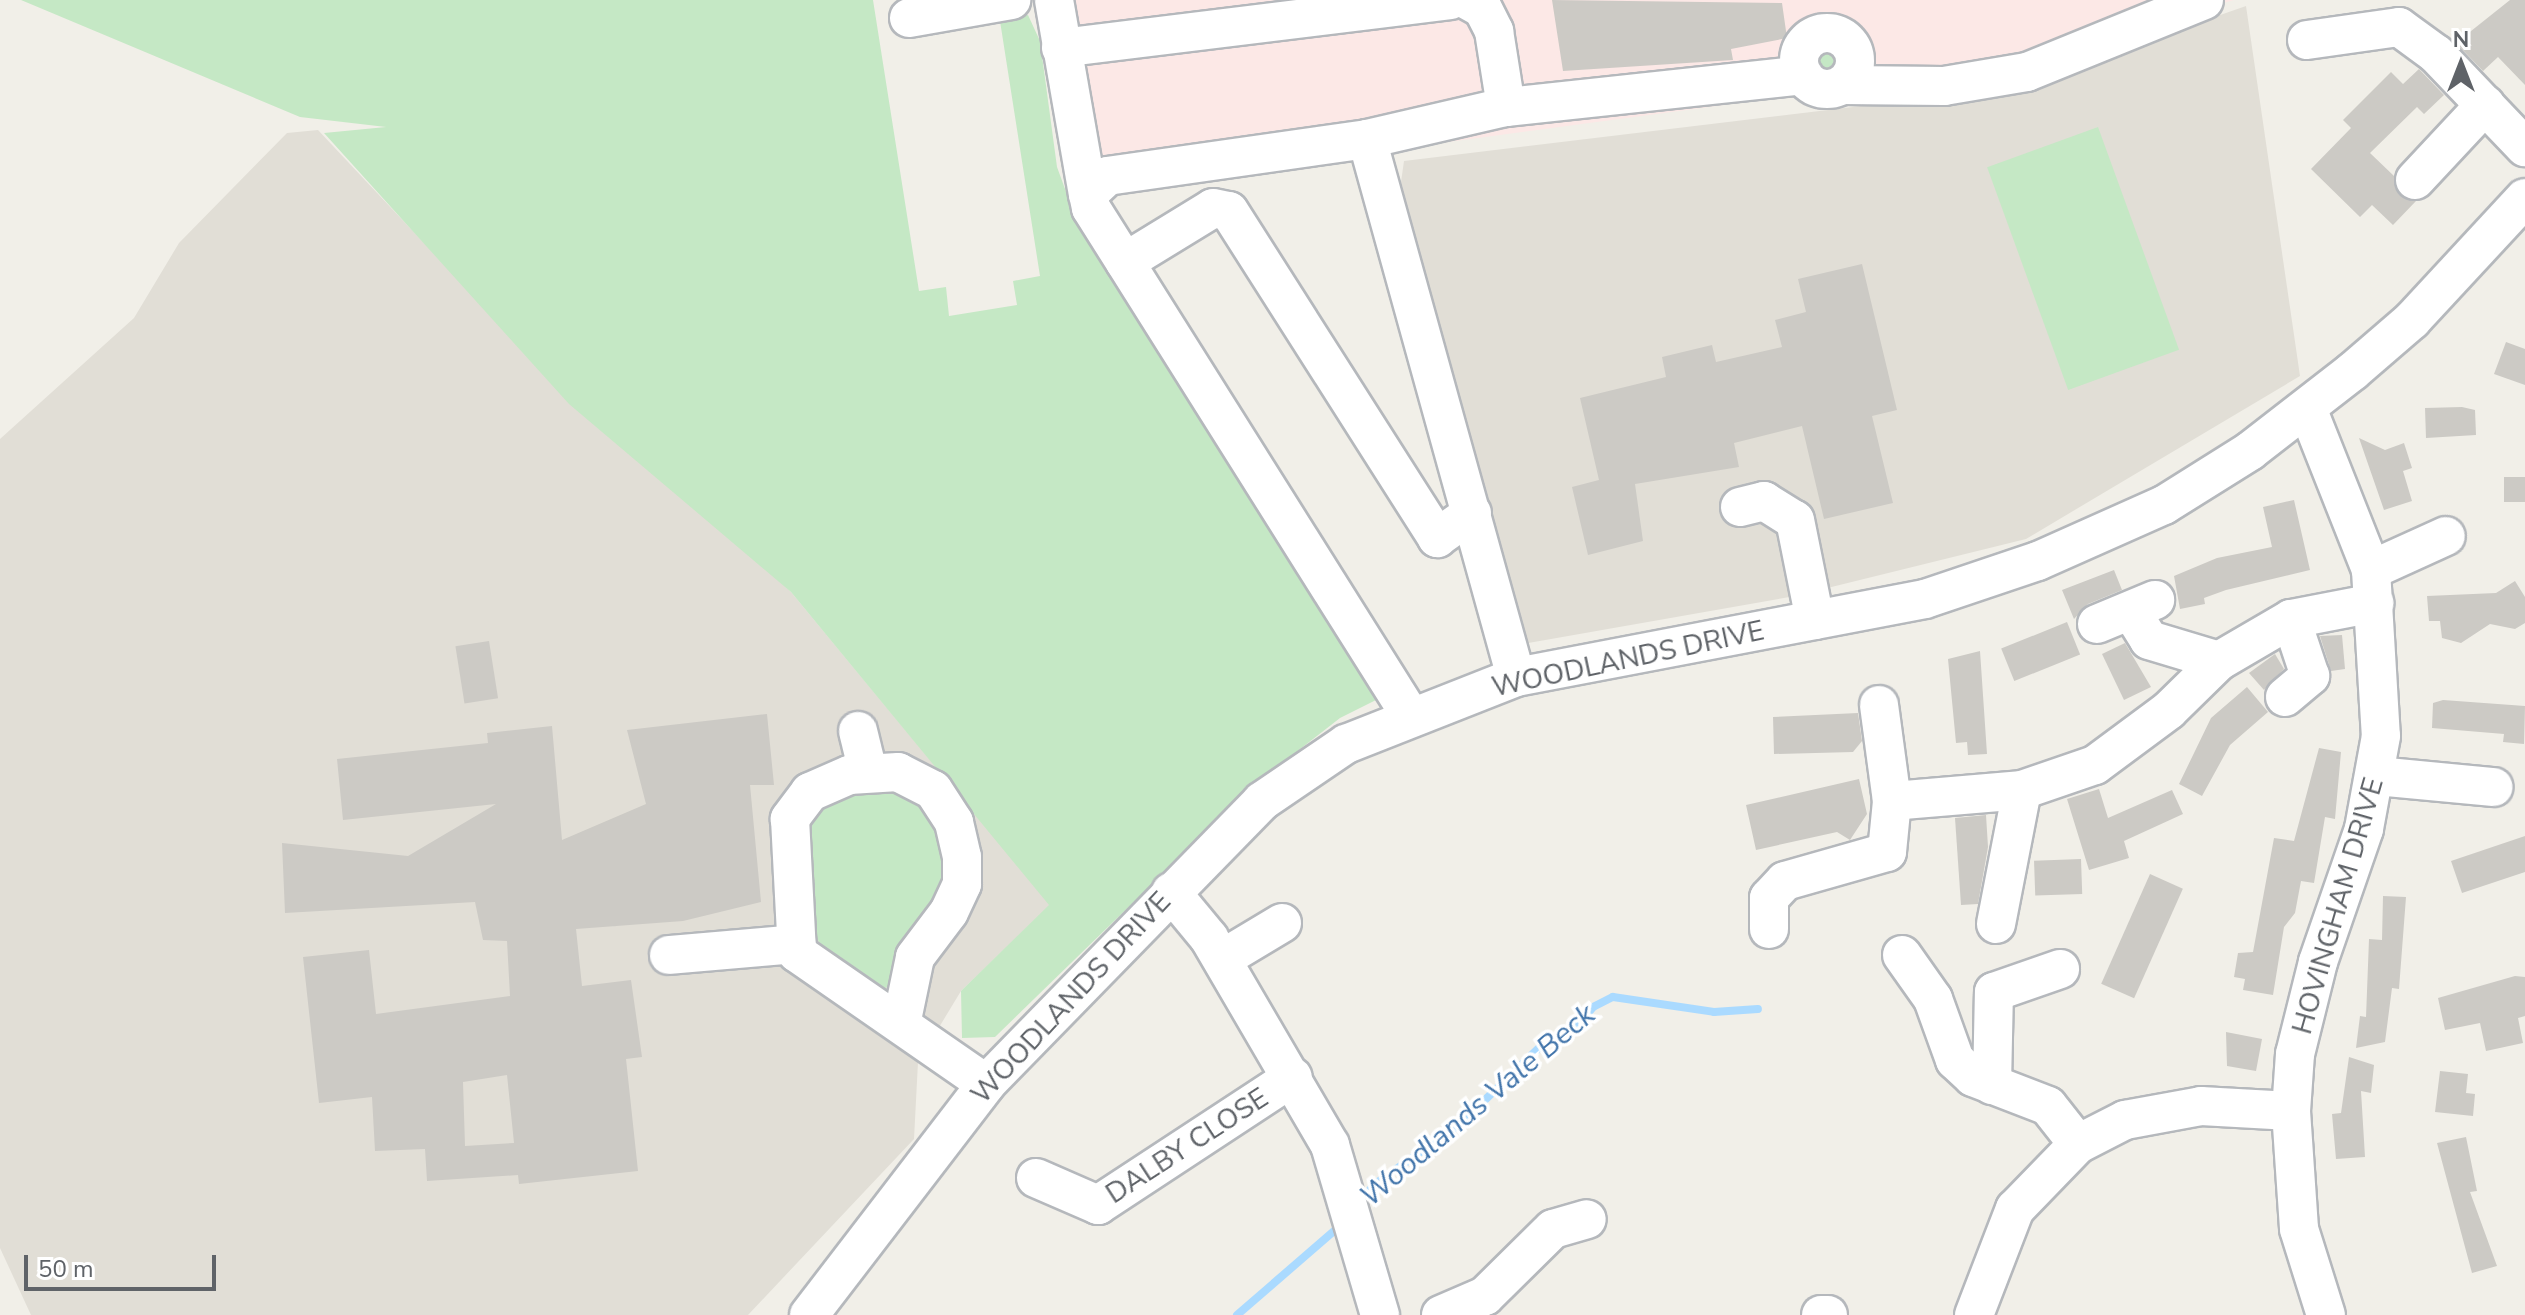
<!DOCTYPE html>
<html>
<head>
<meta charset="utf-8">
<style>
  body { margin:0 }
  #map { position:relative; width:2525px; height:1315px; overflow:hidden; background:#f1efe8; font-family:"Nunito Sans",sans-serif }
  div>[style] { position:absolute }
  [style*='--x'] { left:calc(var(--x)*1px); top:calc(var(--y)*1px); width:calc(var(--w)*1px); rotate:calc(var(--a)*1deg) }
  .education>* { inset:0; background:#e1ded6 }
  .medical>* { inset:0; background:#fce8e6 }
  .green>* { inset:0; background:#c5e8c5; transform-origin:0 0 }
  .round { border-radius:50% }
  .stream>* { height:8px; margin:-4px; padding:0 4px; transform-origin:4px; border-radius:4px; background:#aadaff }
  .building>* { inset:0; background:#cccac5; transform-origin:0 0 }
  .roads { filter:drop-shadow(2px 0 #b5b8bc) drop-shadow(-2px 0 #b5b8bc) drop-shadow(0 2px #b5b8bc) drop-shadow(0 -2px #b5b8bc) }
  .minor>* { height:38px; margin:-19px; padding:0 19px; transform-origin:19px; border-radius:19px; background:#fff }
  .minor>.ring { margin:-19px; padding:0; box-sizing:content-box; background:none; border:38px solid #fff; border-radius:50% }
  span { translate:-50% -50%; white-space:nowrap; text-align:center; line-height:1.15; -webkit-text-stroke:7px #fff; paint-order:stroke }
  .street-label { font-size:28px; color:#5f6368 }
  .water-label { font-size:30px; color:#4174aa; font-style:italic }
  .north { position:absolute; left:2421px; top:24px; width:80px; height:80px; -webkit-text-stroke:6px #fff; paint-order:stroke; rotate:0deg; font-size:22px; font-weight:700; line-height:32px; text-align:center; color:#5f6368 }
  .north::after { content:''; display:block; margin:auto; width:28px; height:36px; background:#5f6368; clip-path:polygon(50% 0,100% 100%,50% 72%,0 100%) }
  .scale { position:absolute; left:24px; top:1255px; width:192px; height:36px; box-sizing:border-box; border:4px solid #5f6368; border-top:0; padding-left:10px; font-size:24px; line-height:28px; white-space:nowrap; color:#5f6368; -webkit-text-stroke:6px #fff; paint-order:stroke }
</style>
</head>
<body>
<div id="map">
  <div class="education">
    <i style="clip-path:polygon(2246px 6px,2300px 376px,2026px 539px,1795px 596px,1523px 644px,1401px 182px,1404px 161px,2011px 88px)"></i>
    <i style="clip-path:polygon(318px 130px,471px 293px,791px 592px,1050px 905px,961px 991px,918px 1062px,914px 1139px,748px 1315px,31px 1315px,0 1248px,0 439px,134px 318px,179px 243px,287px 133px)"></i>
  </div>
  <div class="medical">
    <i style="clip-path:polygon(1033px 0,2234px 0,1902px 95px,1783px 97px,1068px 193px)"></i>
  </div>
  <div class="green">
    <i style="clip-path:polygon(21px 0,873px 0,919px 291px,946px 287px,949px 316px,1017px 305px,1013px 281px,1040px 276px,1000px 21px,1028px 15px,1040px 41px,1057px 167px,1080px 230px,1378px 699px,1340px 718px,1254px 785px,995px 1037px,962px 1038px,961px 991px,1049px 905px,791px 592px,569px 404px,324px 133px,386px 127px,300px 117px)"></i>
    <i class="round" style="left:1808px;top:41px;width:40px;height:40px"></i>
    <i style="left:2098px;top:127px;width:237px;height:118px;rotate:70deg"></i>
    <i style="clip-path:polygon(851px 789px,892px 790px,911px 798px,936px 825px,948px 875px,892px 985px,880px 990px,827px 958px,812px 928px,809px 821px,818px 808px)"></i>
  </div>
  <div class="stream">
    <i style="--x:1358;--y:1204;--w:26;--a:-50"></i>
    <i style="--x:1375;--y:1184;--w:103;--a:-35.1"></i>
    <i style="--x:1459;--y:1125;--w:118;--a:-44"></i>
    <i style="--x:1544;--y:1043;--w:31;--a:-22"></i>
    <i style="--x:1573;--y:1031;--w:31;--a:-50"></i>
    <i style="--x:1593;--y:1007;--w:22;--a:-27"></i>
    <i style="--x:1613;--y:997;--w:102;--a:8.4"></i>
    <i style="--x:1714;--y:1012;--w:44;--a:-3.9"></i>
    <i style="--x:1237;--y:1315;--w:139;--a:-40.9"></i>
  </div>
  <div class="building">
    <i style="clip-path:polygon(1552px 0,1782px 3px,1787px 38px,1731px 49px,1733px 60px,1563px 71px)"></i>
    <i style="clip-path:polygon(2510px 0,2525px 0,2525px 85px,2498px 57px,2483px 71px,2456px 43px)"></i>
    <i style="clip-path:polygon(2419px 69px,2444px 95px,2424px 114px,2417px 107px,2370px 153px,2394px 176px,2400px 195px,2416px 201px,2393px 225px,2372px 205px,2360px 217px,2311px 169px,2351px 128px,2343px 120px,2391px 72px,2403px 84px)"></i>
    <i style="clip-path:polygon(1862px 264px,1897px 410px,1872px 416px,1893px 503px,1824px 519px,1802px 426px,1734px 443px,1739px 467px,1635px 484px,1643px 541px,1588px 555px,1572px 487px,1599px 480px,1580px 398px,1666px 377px,1662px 357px,1712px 345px,1716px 362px,1782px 347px,1775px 320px,1806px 312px,1798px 279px)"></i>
    <i style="clip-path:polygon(2506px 342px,2525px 349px,2525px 385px,2494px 374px)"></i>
    <i style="clip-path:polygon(2462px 407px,2475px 410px,2476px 435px,2426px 438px,2425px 408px)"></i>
    <i style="clip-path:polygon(2359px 438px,2385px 450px,2404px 443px,2412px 468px,2403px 471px,2412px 501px,2384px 510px)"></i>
    <i style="left:2504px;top:477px;width:21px;height:25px"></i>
    <i style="clip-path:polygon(2294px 500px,2310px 570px,2226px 590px,2204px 598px,2205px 604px,2180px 609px,2174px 576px,2217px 558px,2272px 547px,2263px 507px)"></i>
    <i style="clip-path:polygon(2114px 570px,2122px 590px,2088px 604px,2074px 619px,2062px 590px)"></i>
    <i style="clip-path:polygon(2515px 581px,2525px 597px,2525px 623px,2515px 629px,2490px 624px,2461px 643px,2442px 638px,2440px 621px,2429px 621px,2427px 596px,2496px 593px)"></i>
    <i style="left:2067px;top:622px;width:35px;height:71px;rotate:68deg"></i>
    <i style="clip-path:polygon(2342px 635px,2345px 669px,2331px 671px,2320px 636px)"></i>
    <i style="left:489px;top:641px;width:58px;height:34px;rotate:81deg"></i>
    <i style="clip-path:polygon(2125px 643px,2151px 687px,2124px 700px,2102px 654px)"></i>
    <i style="clip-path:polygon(1980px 651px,1987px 754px,1968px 755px,1967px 742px,1956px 743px,1948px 659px)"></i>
    <i style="clip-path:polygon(2275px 654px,2284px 669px,2264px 690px,2249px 673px)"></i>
    <i style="clip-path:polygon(2247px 687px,2268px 712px,2230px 745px,2202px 796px,2179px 784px,2211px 718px)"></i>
    <i style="clip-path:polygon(2443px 700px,2525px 706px,2524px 744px,2503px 742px,2504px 734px,2432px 728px,2433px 703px)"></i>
    <i style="clip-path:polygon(1858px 713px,1862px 741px,1853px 752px,1774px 754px,1773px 717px)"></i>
    <i style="clip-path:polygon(evenodd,767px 714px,774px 785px,750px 785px,761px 902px,683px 921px,576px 929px,582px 986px,631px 980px,642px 1057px,626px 1059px,638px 1171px,519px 1184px,518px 1175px,427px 1181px,425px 1149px,375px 1151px,372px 1097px,319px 1103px,303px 957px,369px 950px,376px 1014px,510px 996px,507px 941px,483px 940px,475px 902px,285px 913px,282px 843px,408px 856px,496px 804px,343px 820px,337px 759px,488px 743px,487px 733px,552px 726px,562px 840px,646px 804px,627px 730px,767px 714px,507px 1075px,514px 1143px,465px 1146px,463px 1082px,507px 1075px)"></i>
    <i style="clip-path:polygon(2319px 748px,2341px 752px,2335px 819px,2325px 817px,2314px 883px,2301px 881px,2295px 913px,2284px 927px,2273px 995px,2243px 990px,2245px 979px,2234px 977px,2238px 953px,2253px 952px,2274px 838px,2294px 841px)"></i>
    <i style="clip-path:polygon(1859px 779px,1867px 814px,1850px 840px,1837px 832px,1756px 850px,1746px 805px)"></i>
    <i style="clip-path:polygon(2099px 789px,2108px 818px,2172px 790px,2183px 814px,2124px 841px,2129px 858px,2089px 870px,2067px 799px)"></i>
    <i style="clip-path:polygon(1986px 815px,1988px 847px,1978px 904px,1961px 905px,1955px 818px)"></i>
    <i style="clip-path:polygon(2525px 836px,2525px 872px,2462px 893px,2451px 861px)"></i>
    <i style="left:2081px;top:859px;width:35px;height:47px;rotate:88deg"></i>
    <i style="left:2150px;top:874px;width:36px;height:120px;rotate:24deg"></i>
    <i style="clip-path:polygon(2383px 896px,2406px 897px,2399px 989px,2392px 988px,2385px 1042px,2356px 1048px,2360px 1016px,2366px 1017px,2369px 939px,2382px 940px)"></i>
    <i style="clip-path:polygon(2515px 976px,2525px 977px,2525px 1016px,2518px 1018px,2523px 1043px,2486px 1051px,2480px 1023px,2445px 1030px,2438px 998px)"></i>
    <i style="clip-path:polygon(2226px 1032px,2262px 1039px,2256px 1071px,2227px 1066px)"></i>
    <i style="clip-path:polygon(2349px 1057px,2374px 1065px,2371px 1093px,2361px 1091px,2365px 1157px,2336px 1159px,2332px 1114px,2341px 1113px)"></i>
    <i style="clip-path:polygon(2440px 1071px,2468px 1074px,2466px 1093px,2475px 1094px,2473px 1116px,2435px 1112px)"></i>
    <i style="clip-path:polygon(2466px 1137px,2477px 1191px,2470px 1192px,2497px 1266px,2472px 1273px,2437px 1143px)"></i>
  </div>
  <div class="roads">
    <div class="minor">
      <i style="--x:1054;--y:0;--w:197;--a:80.1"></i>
      <i style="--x:1467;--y:0;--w:18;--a:29"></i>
      <i style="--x:1483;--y:9;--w:25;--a:63"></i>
      <i style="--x:1494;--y:31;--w:77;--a:81"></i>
      <i style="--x:909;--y:18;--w:104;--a:-10"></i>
      <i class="ring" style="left:1799px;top:33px;width:18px;height:18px"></i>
      <i style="--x:2307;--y:40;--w:93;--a:-8"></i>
      <i style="--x:2399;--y:27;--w:46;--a:36.1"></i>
      <i style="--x:2436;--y:54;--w:129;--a:46.3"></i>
      <i style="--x:1061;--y:48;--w:392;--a:-7"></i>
      <i style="--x:1843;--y:85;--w:101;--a:0.6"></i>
      <i style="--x:1944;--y:86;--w:84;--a:-9.6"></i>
      <i style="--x:2027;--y:72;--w:191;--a:-22.1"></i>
      <i style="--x:1367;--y:139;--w:143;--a:-13"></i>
      <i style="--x:1506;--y:107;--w:299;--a:-6.1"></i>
      <i style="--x:2415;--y:180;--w:103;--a:-47"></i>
      <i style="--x:1125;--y:262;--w:103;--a:-31.5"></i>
      <i style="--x:1213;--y:208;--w:16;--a:11"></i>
      <i style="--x:1229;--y:211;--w:388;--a:57.5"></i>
      <i style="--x:1437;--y:538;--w:43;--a:-35.5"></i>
      <i style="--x:2307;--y:408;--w:174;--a:68.4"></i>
      <i style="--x:2371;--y:570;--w:166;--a:86.6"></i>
      <i style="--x:2381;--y:736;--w:95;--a:100.4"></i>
      <i style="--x:2364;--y:829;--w:141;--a:109.1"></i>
      <i style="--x:2318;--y:962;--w:95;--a:104"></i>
      <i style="--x:2295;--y:1054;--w:57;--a:94"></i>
      <i style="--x:2291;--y:1111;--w:118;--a:86.1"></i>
      <i style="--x:2299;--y:1229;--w:90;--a:72.6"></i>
      <i style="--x:1740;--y:507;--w:25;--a:-14"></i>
      <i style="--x:1764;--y:501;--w:36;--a:32"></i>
      <i style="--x:1795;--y:520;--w:102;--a:78.7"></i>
      <i style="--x:2371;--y:570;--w:82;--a:-24.4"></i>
      <i style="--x:2131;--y:611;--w:34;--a:58"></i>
      <i style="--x:2149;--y:640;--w:73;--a:16.7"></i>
      <i style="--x:2097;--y:624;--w:63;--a:-22.5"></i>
      <i style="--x:2285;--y:697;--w:33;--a:-40"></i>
      <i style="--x:2310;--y:676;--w:60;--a:-108.4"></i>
      <i style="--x:1879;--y:705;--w:97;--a:82.3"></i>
      <i style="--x:1410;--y:715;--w:599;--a:-122.18"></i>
      <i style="--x:1091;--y:208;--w:14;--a:-102"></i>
      <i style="--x:1088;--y:194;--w:26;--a:-43"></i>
      <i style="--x:1107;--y:176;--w:263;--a:-8.1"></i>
      <i style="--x:1367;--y:139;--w:558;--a:74.52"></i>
      <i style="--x:858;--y:731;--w:42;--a:76.3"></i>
      <i style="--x:2377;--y:776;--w:117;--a:5.4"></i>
      <i style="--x:1171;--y:892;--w:60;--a:50.4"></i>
      <i style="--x:1209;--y:938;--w:240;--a:59.7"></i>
      <i style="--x:1330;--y:1145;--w:177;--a:73.6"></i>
      <i style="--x:1996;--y:924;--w:136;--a:-79"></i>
      <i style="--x:2022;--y:790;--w:77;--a:-18.9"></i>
      <i style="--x:2095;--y:765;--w:92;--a:-36.6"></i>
      <i style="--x:2169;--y:710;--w:70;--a:-44.4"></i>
      <i style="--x:2219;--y:661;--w:83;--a:-30.3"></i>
      <i style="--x:2291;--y:619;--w:85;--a:-10.9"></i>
      <i style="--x:1769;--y:929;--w:31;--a:-90"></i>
      <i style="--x:1769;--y:898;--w:23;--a:-47"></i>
      <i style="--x:1785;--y:881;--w:106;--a:-15.9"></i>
      <i style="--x:1887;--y:852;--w:51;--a:-84.4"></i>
      <i style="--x:1892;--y:801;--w:130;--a:-4.8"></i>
      <i style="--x:669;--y:955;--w:128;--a:-4.9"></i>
      <i style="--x:1902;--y:955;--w:54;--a:54.8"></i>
      <i style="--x:1933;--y:999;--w:65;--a:70.2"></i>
      <i style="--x:1955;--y:1060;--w:25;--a:43"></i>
      <i style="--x:1973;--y:1077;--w:80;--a:21.1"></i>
      <i style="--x:2048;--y:1106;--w:48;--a:51.7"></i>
      <i style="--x:1222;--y:959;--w:70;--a:-31"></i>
      <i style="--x:902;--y:1020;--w:64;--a:-78.3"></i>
      <i style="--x:915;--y:957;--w:56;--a:-52.9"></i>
      <i style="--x:949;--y:912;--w:31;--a:-65"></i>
      <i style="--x:962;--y:884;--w:27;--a:-90"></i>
      <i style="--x:962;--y:857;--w:36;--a:-103"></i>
      <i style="--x:954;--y:822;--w:38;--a:-123"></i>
      <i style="--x:933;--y:790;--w:39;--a:-153"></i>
      <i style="--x:898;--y:772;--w:49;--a:176.5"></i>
      <i style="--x:849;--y:775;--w:43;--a:156.4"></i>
      <i style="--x:810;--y:792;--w:34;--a:127"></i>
      <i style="--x:790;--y:819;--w:134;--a:87"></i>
      <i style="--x:797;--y:953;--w:230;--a:34.7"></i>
      <i style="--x:1992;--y:1085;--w:93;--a:-88.8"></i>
      <i style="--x:1994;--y:992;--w:70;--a:-19.2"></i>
      <i style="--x:1036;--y:1178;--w:68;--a:23.5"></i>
      <i style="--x:1098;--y:1205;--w:233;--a:-33.3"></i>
      <i style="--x:809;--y:1315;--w:291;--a:-52.5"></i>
      <i style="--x:986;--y:1084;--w:395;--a:-45.7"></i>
      <i style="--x:1262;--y:801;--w:102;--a:-34.2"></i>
      <i style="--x:1346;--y:744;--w:183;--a:-21.5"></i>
      <i style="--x:1516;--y:677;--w:416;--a:-10.8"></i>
      <i style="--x:1925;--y:599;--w:119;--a:-18.6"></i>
      <i style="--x:2038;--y:561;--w:138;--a:-24"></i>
      <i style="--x:2164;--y:505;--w:102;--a:-32.1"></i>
      <i style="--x:2250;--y:451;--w:130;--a:-37.8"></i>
      <i style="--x:2353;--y:371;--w:78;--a:-40.8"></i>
      <i style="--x:2412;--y:320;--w:166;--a:-47.2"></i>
      <i style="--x:1441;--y:1315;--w:48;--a:-23.4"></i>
      <i style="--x:1485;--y:1296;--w:95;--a:-44.6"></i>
      <i style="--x:1553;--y:1229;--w:35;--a:-16"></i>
      <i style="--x:1821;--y:1315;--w:7;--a:0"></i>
      <i style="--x:1974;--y:1315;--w:114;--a:-68.9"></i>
      <i style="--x:2015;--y:1209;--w:91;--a:-45.9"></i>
      <i style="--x:2078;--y:1144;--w:53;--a:-27.1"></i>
      <i style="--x:2125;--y:1120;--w:77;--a:-10.4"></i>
      <i style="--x:2201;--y:1106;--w:90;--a:3.2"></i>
    </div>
  </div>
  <div class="street-label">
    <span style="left:1628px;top:659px;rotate:-12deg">WOODLANDS DRIVE</span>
    <span style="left:2338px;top:906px;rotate:-74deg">HOVINGHAM DRIVE</span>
    <span style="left:1071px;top:998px;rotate:-47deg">WOODLANDS DRIVE</span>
    <span style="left:1187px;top:1146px;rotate:-33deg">DALBY CLOSE</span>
  </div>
  <div class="water-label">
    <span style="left:1478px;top:1106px;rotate:-40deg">Woodlands Vale Beck</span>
  </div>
  <div class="north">N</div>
  <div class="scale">50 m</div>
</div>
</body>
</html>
